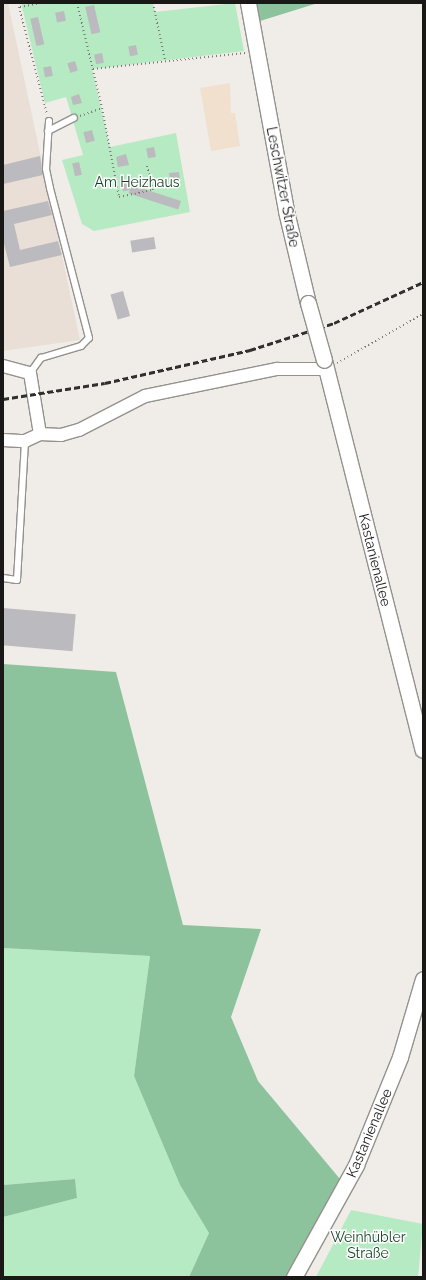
<!DOCTYPE html>
<html>
<head>
<meta charset="utf-8">
<style>
  body { margin:0 }
  #map { position:relative; width:426px; height:1280px; overflow:hidden; background:#f0ece8; font-family:Raleway,sans-serif }
  div>[style] { position:absolute }
  [style*='--x'] { left:calc(var(--x)*1px); top:calc(var(--y)*1px); width:calc(var(--w)*1px); rotate:calc(var(--a)*1deg) }
  .built>* { inset:0; background:#e9dfd6 }
  .industrial>* { inset:0; background:#f1e0ce }
  .green>* { inset:0; background:#b6eac3 }
  .forest>* { inset:0; background:#8dc39c }
  .building>* { inset:0; background:#bbbabe; transform-origin:0 0 }
  .path>* { height:2px; margin-top:-1px; transform-origin:0; background:repeating-linear-gradient(90deg,#7c7a77 0 1px,transparent 0 4px) }
  .roads { filter:drop-shadow(1px 0 #94918d) drop-shadow(-1px 0 #94918d) drop-shadow(0 1px #94918d) drop-shadow(0 -1px #94918d) }
  .service>* { height:6px; margin:-3px; padding:0 3px; transform-origin:3px; border-radius:3px; background:#fff }
  .minor>* { height:12px; margin:-6px; padding:0 6px; transform-origin:6px; border-radius:6px; background:#fff }
  .tertiary>* { height:15px; margin:-7.5px; padding:0 7.5px; transform-origin:7.5px; border-radius:7.5px; background:#fff }
  .rail>* { height:3px; margin-top:-1.5px; transform-origin:0; background:repeating-linear-gradient(90deg,#31302e 0 6px,transparent 0 9px) }
  .bridges { filter:drop-shadow(1px 0 #94918d) drop-shadow(-1px 0 #94918d) drop-shadow(0 1px #94918d) drop-shadow(0 -1px #94918d) }
  .tertiary-bridge>* { height:15px; margin:-7.5px; padding:0 7.5px; transform-origin:7.5px; border-radius:7.5px; background:#fff }
  span { translate:-50% -50%; white-space:nowrap; text-align:center; line-height:1.15; -webkit-text-stroke:3px #fff; paint-order:stroke }
  .park-label { font-size:14px; color:#143e23 }
  .street-label { font-size:14px; color:#191817 }
  .frame { position:absolute; inset:0; border:4px solid #191817; pointer-events:none }
</style>
</head>
<body>
<div id="map">
  <div class="built">
    <i style="clip-path:polygon(3px 3px,8px 3px,80px 340px,3px 351px)"></i>
  </div>
  <div class="industrial">
    <i style="clip-path:polygon(230px 83px,231px 113px,235px 113px,240px 146px,211px 151px,200px 88px)"></i>
  </div>
  <div class="green">
    <i style="clip-path:polygon(21px 3px,153px 3px,155px 12px,235px 3px,244px 51px,92px 69px,110px 147px,176px 133px,190px 212px,94px 231px,82px 224px,62px 160px,83px 155px,66px 97px,45px 103px)"></i>
    <i style="clip-path:polygon(3px 948px,150px 956px,134px 1076px,180px 1185px,209px 1233px,189px 1277px,3px 1277px,3px 1217px,77px 1198px,75px 1179px,3px 1185px)"></i>
    <i style="clip-path:polygon(351px 1210px,423px 1224px,418px 1277px,316px 1277px)"></i>
  </div>
  <div class="forest">
    <i style="clip-path:polygon(257px 3px,318px 3px,260px 21px)"></i>
    <i style="clip-path:polygon(3px 664px,116px 672px,183px 925px,261px 929px,231px 1017px,258px 1081px,340px 1179px,288px 1277px,189px 1277px,209px 1233px,180px 1185px,134px 1076px,150px 956px,3px 948px)"></i>
    <i style="clip-path:polygon(75px 1179px,77px 1198px,3px 1217px,3px 1185px)"></i>
  </div>
  <div class="building">
    <i style="left:94px;top:5px;width:28px;height:9px;rotate:77deg"></i>
    <i style="left:64px;top:11px;width:10px;height:9px;rotate:79deg"></i>
    <i style="left:38px;top:17px;width:28px;height:8px;rotate:77deg"></i>
    <i style="left:136px;top:45px;width:10px;height:8px;rotate:79deg"></i>
    <i style="left:102px;top:53px;width:10px;height:8px;rotate:79deg"></i>
    <i style="left:75px;top:61px;width:10px;height:8px;rotate:73deg"></i>
    <i style="left:51px;top:66px;width:10px;height:8px;rotate:79deg"></i>
    <i style="clip-path:polygon(79px 94px,82px 103px,73px 105px,71px 97px)"></i>
    <i style="left:92px;top:130px;width:11px;height:9px;rotate:75deg"></i>
    <i style="left:154px;top:147px;width:10px;height:8px;rotate:79deg"></i>
    <i style="clip-path:polygon(126px 154px,129px 165px,118px 167px,116px 157px)"></i>
    <i style="clip-path:polygon(40px 156px,43px 175px,3px 184px,3px 165px)"></i>
    <i style="left:79px;top:162px;width:13px;height:7px;rotate:77deg"></i>
    <i style="left:179px;top:172px;width:9px;height:10px;rotate:84deg"></i>
    <i style="left:129px;top:180px;width:10px;height:8px;rotate:79deg"></i>
    <i style="clip-path:polygon(48px 201px,52px 215px,14px 224px,20px 250px,58px 241px,62px 255px,10px 267px,3px 240px,3px 211px)"></i>
    <i style="left:181px;top:201px;width:9px;height:52px;rotate:108deg"></i>
    <i style="left:154px;top:237px;width:12px;height:24px;rotate:81deg"></i>
    <i style="left:123px;top:291px;width:26px;height:13px;rotate:74deg"></i>
    <i style="left:3px;top:608px;width:73px;height:37px;rotate:5deg"></i>
  </div>
  <div class="path">
    <i style="--x:18;--y:3;--w:115;--a:75.4"></i>
    <i style="--x:77;--y:3;--w:108;--a:76.6"></i>
    <i style="--x:153;--y:3;--w:58;--a:78.1"></i>
    <i style="--x:20;--y:7;--w:20;--a:-11"></i>
    <i style="--x:93;--y:69;--w:153;--a:-6"></i>
    <i style="--x:80;--y:116;--w:23;--a:-20"></i>
    <i style="--x:102;--y:108;--w:91;--a:79.2"></i>
    <i style="--x:119;--y:197;--w:35;--a:-12"></i>
    <i style="--x:153;--y:190;--w:25;--a:-104"></i>
    <i style="--x:337;--y:363;--w:99;--a:-29.7"></i>
  </div>
  <div class="roads">
    <div class="service">
      <i style="--x:48;--y:131;--w:29;--a:-27"></i>
      <i style="--x:30;--y:373;--w:19;--a:-54"></i>
      <i style="--x:41;--y:358;--w:42;--a:-16.7"></i>
      <i style="--x:81;--y:346;--w:11;--a:-45"></i>
      <i style="--x:89;--y:338;--w:155;--a:-104.6"></i>
      <i style="--x:50;--y:188;--w:19;--a:-102"></i>
      <i style="--x:46;--y:169;--w:48;--a:-86.4"></i>
      <i style="--x:3;--y:578;--w:14;--a:8"></i>
      <i style="--x:17;--y:580;--w:139;--a:-86.7"></i>
    </div>
    <div class="minor">
      <i style="--x:3;--y:366;--w:28;--a:15"></i>
      <i style="--x:30;--y:373;--w:62;--a:80.7"></i>
      <i style="--x:3;--y:440;--w:22;--a:3"></i>
      <i style="--x:25;--y:441;--w:17;--a:-25"></i>
      <i style="--x:40;--y:434;--w:21;--a:3"></i>
      <i style="--x:61;--y:435;--w:19;--a:-16"></i>
      <i style="--x:79;--y:430;--w:74;--a:-27.3"></i>
      <i style="--x:145;--y:396;--w:135;--a:-11.6"></i>
      <i style="--x:277;--y:369;--w:50;--a:0"></i>
    </div>
    <div class="tertiary">
      <i style="--x:248;--y:3;--w:211;--a:79.6"></i>
      <i style="--x:286;--y:211;--w:95;--a:76.6"></i>
      <i style="--x:324;--y:360;--w:402;--a:75.8"></i>
      <i style="--x:294;--y:1277;--w:128;--a:-61"></i>
      <i style="--x:356;--y:1165;--w:117;--a:-67.8"></i>
      <i style="--x:400;--y:1057;--w:81;--a:-73.6"></i>
    </div>
  </div>
  <div class="rail">
    <i style="--x:3;--y:399;--w:103;--a:-8.9"></i>
    <i style="--x:105;--y:383;--w:149;--a:-12.8"></i>
    <i style="--x:250;--y:350;--w:88;--a:-17.8"></i>
    <i style="--x:334;--y:323;--w:98;--a:-24.7"></i>
  </div>
  <div class="bridges">
    <div class="tertiary-bridge">
      <i style="--x:308;--y:303;--w:59;--a:74.3"></i>
    </div>
  </div>
  <div class="park-label">
    <span style="left:137px;top:182px">Am Heizhaus</span>
    <span style="left:368px;top:1245px">Weinhübler<br>Straße</span>
  </div>
  <div class="street-label">
    <span style="left:283px;top:187px;rotate:79deg">Leschwitzer Straße</span>
    <span style="left:375px;top:560px;rotate:76deg">Kastanienallee</span>
    <span style="left:369px;top:1133px;rotate:-67deg">Kastanienallee</span>
  </div>
  <div class="frame"></div>
</div>
</body>
</html>
